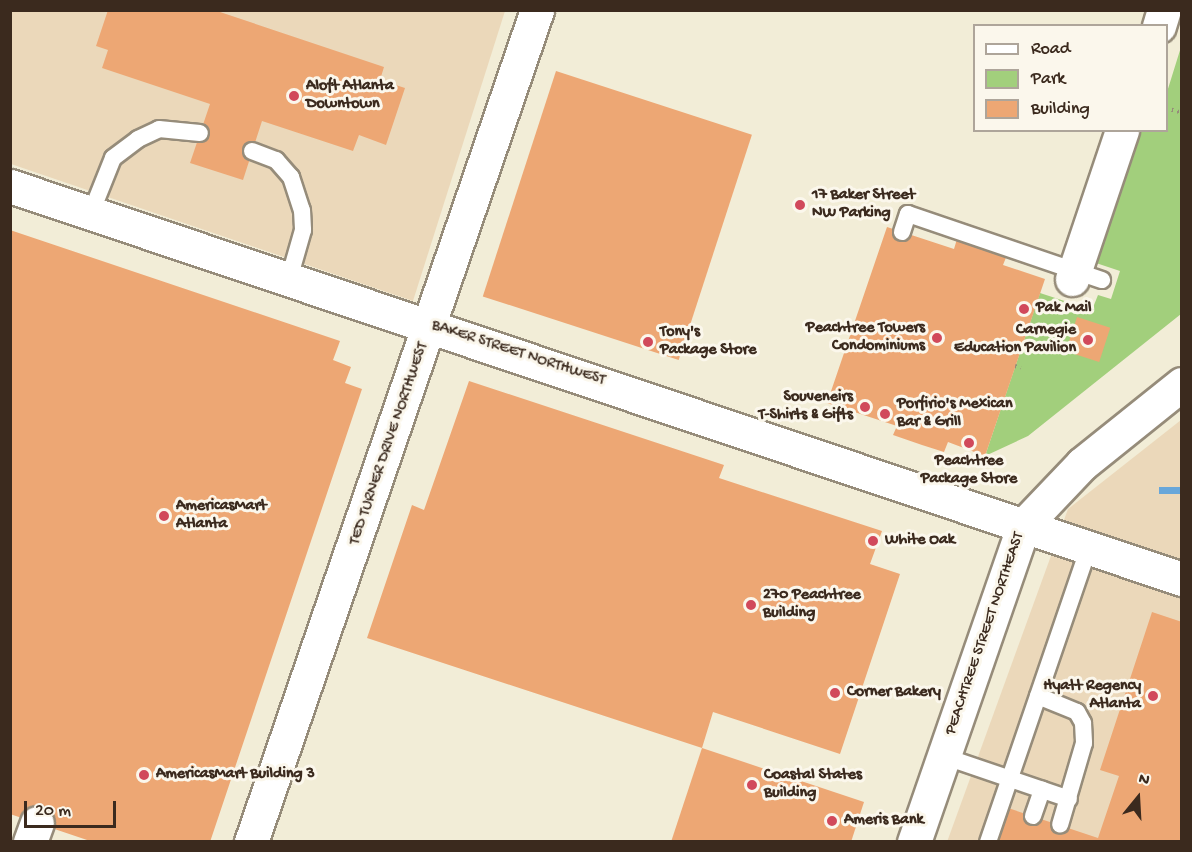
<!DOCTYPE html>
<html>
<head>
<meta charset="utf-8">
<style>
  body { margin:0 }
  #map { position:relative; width:1192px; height:852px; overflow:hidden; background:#f2edd7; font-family:"Gochi Hand",sans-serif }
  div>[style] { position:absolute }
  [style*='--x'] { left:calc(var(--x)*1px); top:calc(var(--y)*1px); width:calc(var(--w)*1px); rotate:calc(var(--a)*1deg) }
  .built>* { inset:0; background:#ebd8ba }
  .green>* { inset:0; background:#a2cf7c }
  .water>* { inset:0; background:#68a7da; transform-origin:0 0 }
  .building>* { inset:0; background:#eda774; transform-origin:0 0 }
  .path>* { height:4px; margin-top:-2px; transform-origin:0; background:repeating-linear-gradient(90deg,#968c7a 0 1.5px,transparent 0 6px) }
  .roads { filter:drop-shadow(2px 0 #968c7a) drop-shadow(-2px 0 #968c7a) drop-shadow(0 2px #968c7a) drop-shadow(0 -2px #968c7a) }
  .lane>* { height:16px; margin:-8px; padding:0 8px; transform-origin:8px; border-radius:8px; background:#fff }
  .street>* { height:33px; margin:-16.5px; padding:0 16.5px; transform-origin:16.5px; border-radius:16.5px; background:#fff }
  .secondary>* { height:33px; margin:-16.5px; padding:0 16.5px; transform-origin:16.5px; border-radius:16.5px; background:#fff }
  .dots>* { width:16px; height:16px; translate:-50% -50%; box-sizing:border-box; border:3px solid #fbf7ec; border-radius:50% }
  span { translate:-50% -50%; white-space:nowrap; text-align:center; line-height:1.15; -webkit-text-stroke:6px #fbf7ec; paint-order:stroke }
  .poi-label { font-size:16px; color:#3b2a1e; font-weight:700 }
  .left { translate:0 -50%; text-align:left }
  .right { translate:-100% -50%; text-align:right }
  .street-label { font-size:16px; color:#3b2a1e }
  .frame { position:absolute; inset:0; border:12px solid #3b2a1e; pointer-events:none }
  .legend { position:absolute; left:973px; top:24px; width:195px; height:108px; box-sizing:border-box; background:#fbf7ec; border:2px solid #aea59a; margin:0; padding:8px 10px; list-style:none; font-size:18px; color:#3b2a1e }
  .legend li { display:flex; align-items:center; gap:12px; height:30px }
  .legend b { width:30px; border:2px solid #aea59a }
  .north { position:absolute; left:1108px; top:768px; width:60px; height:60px; -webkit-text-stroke:4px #fbf7ec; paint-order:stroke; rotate:18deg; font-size:16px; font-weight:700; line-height:24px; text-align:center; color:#3b2a1e }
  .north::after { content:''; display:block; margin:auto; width:21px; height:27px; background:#3b2a1e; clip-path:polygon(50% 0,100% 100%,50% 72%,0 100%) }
  .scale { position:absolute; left:24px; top:801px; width:92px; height:27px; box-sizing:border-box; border:3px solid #3b2a1e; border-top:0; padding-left:8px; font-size:18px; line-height:21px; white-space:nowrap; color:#3b2a1e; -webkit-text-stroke:4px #fbf7ec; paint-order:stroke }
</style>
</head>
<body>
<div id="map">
  <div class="built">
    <i style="clip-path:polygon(11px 11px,505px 11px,413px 301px,11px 164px)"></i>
    <i style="clip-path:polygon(1181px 420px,1181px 841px,947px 842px,1068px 509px)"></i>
  </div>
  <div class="green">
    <i style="clip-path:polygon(1181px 47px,1181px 314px,1028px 436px,985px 456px,1040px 293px,1092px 310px,1098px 295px,1111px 299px,1120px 271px,1096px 263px,1141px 131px,1166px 130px,1167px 92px)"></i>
  </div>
  <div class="water">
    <i style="left:1181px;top:487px;width:7px;height:22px;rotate:90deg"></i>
  </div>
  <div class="building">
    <i style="clip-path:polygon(108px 10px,214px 10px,384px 67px,380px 80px,405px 88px,386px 145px,359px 135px,353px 151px,262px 121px,243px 180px,190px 163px,210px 104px,102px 68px,108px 50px,96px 46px)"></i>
    <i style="left:556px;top:71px;width:206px;height:237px;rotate:18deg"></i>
    <i style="clip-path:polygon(887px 227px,954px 249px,957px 239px,1007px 255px,1003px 265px,1045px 279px,985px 456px,948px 442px,944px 452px,922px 445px,893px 435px,897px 426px,827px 403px)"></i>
    <i style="clip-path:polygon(10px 230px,340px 341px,333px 360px,351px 367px,345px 383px,362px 389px,210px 842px,93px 842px,10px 814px)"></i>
    <i style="left:1077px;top:317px;width:35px;height:36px;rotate:18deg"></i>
    <i style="clip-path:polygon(469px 381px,724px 465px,719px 478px,882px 531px,870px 564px,900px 574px,840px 754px,713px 712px,702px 748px,367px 638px,412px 505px,424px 510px)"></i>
    <i style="clip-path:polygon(1152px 612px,1182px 622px,1182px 842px,993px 842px,1005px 807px,1098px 838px,1119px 776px,1100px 770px)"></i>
    <i style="clip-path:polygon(702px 748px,864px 802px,851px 842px,671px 842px)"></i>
  </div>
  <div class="path">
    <i style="--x:1166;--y:108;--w:14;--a:17"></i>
    <i style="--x:1015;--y:366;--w:6;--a:18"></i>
  </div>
  <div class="roads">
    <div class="lane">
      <i style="--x:252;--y:151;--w:26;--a:21"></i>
      <i style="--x:276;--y:160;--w:23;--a:49"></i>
      <i style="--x:291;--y:177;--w:35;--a:72"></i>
      <i style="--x:302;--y:210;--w:20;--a:87"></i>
      <i style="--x:303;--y:230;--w:51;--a:105.9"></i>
      <i style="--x:91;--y:213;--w:59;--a:-68.2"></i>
      <i style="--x:113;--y:158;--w:31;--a:-37"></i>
      <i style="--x:138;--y:139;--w:23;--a:-25"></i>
      <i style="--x:159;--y:129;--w:41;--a:5.6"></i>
      <i style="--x:902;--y:232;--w:19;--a:-72"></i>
      <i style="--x:908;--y:214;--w:205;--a:18.8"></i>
      <i style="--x:1038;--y:696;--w:42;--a:22.3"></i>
      <i style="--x:1077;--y:712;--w:13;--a:61"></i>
      <i style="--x:1083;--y:723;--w:20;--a:87"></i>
      <i style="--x:1084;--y:743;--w:85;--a:106.3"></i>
      <i style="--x:943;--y:756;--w:133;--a:18.8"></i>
      <i style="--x:1033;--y:816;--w:28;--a:-71"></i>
      <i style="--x:988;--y:842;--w:312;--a:-71.1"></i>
    </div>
    <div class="street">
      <i style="--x:1159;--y:26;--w:17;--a:-73"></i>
      <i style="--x:1072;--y:279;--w:157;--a:-71.4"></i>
      <i style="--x:30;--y:842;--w:20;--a:-70"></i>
    </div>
    <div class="secondary">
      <i style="--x:10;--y:186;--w:1236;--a:18.54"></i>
      <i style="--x:251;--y:842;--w:880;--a:-71.03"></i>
      <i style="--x:914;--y:842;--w:336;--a:-70.9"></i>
      <i style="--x:1024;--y:525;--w:84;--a:-46.4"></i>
      <i style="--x:1082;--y:464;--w:128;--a:-38.7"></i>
    </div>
  </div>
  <div class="dots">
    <i style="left:294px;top:96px;background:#d1495b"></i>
    <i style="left:800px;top:205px;background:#d1495b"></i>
    <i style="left:1024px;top:309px;background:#d1495b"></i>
    <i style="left:937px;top:338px;background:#d1495b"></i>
    <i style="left:1088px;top:340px;background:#d1495b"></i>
    <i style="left:648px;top:342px;background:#d1495b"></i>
    <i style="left:865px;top:407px;background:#d1495b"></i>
    <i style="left:885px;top:414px;background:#d1495b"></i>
    <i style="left:969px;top:443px;background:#d1495b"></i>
    <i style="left:164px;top:516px;background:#d1495b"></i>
    <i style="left:873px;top:541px;background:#d1495b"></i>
    <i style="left:751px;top:605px;background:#d1495b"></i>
    <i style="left:835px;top:693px;background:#d1495b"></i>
    <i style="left:1153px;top:696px;background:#d1495b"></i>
    <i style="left:144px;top:775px;background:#d1495b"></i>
    <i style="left:752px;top:785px;background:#d1495b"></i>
    <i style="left:832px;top:821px;background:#d1495b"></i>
  </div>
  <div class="poi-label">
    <span class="left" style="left:306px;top:96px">Aloft Atlanta<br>Downtown</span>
    <span class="left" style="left:812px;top:205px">17 Baker Street<br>NW Parking</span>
    <span class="left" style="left:1036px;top:309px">Pak Mail</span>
    <span class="right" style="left:925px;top:338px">Peachtree Towers<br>Condominiums</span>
    <span class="right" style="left:1076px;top:340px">Carnegie<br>Education Pavilion</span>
    <span class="left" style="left:660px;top:342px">Tony's<br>Package Store</span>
    <span class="right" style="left:853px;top:407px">Souveneirs<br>T-Shirts &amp; Gifts</span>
    <span class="left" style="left:897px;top:414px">Porfirio's Mexican<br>Bar &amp; Grill</span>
    <span style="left:969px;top:471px">Peachtree<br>Package Store</span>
    <span class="left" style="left:176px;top:516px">AmericasMart<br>Atlanta</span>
    <span class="left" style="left:885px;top:541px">White Oak</span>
    <span class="left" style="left:763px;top:605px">270 Peachtree<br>Building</span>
    <span class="right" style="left:1141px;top:696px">Hyatt Regency<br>Atlanta</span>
    <span class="left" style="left:847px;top:693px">Corner Bakery</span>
    <span class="left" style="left:156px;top:775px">AmericasMart Building 3</span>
    <span class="left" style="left:764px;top:785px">Coastal States<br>Building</span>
    <span class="left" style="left:844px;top:821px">Ameris Bank</span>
  </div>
  <div class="street-label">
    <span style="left:518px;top:354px;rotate:18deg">BAKER STREET NORTHWEST</span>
    <span style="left:390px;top:444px;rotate:-71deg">TED TURNER DRIVE NORTHWEST</span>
    <span style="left:986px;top:634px;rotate:-71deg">PEACHTREE STREET NORTHEAST</span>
  </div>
  <div class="frame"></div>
  <ul class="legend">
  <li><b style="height:8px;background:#fff"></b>Road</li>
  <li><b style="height:16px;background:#a2cf7c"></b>Park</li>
  <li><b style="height:16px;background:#eda774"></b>Building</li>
  </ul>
  <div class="north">N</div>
  <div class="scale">20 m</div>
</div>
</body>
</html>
